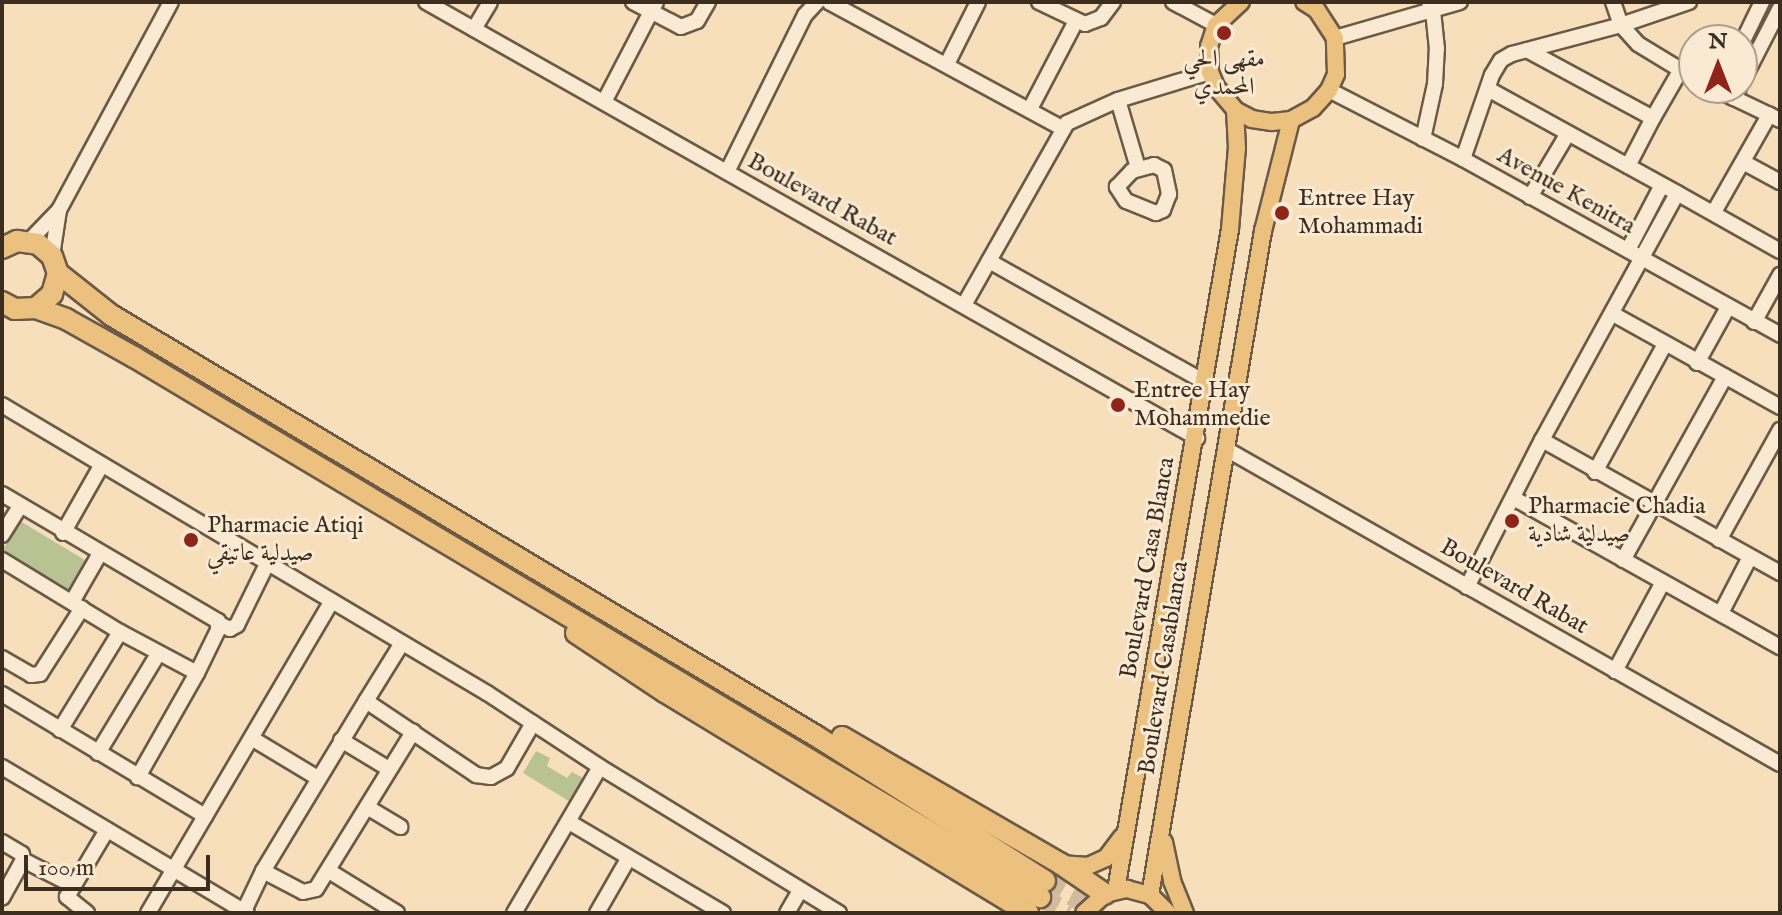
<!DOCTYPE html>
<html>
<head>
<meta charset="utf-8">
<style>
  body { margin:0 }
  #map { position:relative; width:1782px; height:915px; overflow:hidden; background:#f8dfbc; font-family:"IM FELL English",Amiri,serif }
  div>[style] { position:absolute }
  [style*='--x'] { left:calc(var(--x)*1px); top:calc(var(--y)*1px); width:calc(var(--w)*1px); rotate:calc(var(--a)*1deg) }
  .green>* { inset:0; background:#b9c293; transform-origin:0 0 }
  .highway-tunnel>* { height:20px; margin-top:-10px; transform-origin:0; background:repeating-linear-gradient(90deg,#d2bb9d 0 20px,transparent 0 30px) }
  .roads { filter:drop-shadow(2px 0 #6a5a47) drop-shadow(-2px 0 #6a5a47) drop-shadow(0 2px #6a5a47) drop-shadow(0 -2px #6a5a47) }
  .minor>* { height:14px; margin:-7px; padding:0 7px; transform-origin:7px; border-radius:7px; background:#faead3 }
  .major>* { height:16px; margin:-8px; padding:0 8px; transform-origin:8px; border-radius:8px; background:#ecc07e }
  .highway>* { height:20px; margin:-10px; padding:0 10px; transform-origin:10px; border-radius:10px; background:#ecc07e }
  .dots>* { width:22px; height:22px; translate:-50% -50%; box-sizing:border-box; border:4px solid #faead3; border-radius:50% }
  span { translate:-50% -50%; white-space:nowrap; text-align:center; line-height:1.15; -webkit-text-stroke:6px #faead3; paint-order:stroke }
  .poi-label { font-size:24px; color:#3b2d20 }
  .left { translate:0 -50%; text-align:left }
  .street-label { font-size:24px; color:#3b2d20 }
  .frame { position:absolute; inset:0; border:4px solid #3b2d20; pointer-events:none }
  .north { position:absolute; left:1678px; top:24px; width:80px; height:80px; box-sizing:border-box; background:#faead3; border:2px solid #ae9e8b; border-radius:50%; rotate:0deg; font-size:22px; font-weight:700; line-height:32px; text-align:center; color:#3b2d20 }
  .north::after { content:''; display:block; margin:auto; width:28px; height:36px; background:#8f2418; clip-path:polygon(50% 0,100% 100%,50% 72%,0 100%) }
  .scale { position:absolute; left:24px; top:855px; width:186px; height:36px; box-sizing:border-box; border:4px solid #3b2d20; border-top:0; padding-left:10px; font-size:24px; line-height:28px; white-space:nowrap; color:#3b2d20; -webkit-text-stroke:6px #faead3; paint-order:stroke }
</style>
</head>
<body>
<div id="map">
  <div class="green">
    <i style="left:20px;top:521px;width:81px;height:38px;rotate:31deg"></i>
    <i style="clip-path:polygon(536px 751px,550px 758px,547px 766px,567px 778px,572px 772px,585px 779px,572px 803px,523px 773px)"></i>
  </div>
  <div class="highway-tunnel">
    <i style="--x:1045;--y:881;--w:66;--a:28.9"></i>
    <i style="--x:1040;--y:897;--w:33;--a:29"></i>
  </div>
  <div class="roads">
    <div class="minor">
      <i style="--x:426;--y:2;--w:886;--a:29.49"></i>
      <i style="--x:633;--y:2;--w:54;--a:27.5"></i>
      <i style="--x:681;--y:27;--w:17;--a:-21"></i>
      <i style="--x:697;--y:21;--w:22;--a:-60"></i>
      <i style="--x:829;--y:2;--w:265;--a:28.4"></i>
      <i style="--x:1039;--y:2;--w:51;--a:25.6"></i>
      <i style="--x:1085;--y:24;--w:17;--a:-21"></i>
      <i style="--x:1101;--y:18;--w:20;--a:-53"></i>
      <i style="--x:1173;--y:2;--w:49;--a:28.1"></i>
      <i style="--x:1613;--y:2;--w:24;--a:71"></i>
      <i style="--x:1621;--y:25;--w:25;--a:48"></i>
      <i style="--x:1638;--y:44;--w:66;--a:31.3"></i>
      <i style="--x:474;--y:29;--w:31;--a:-59"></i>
      <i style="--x:1335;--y:38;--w:130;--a:-16.1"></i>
      <i style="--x:1742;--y:43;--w:46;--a:-64"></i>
      <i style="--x:1527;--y:50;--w:143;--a:28.4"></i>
      <i style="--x:1653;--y:118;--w:54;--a:-60.1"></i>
      <i style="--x:947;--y:64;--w:69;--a:-63.4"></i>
      <i style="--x:1742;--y:82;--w:83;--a:-62.8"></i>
      <i style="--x:1714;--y:88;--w:22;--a:27"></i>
      <i style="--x:1739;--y:88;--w:11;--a:117"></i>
      <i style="--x:1734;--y:98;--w:51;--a:25.6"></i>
      <i style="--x:1488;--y:89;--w:216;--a:28.8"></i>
      <i style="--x:1329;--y:90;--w:151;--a:27.2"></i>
      <i style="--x:1463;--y:159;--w:363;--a:29"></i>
      <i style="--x:1118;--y:100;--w:71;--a:73.6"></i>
      <i style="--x:604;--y:102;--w:113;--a:-62.5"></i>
      <i style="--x:1030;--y:109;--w:99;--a:-62.4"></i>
      <i style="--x:1423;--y:139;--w:56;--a:-77.7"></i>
      <i style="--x:1435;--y:84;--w:35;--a:-87"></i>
      <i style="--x:1437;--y:49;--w:39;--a:-96"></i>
      <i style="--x:1433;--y:10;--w:9;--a:-117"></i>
      <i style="--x:1463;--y:159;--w:89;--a:-71"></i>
      <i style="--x:1492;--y:75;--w:17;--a:-59"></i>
      <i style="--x:1501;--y:60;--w:13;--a:-29"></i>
      <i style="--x:1512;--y:54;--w:113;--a:-14.9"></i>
      <i style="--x:1621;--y:25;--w:72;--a:-18.7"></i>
      <i style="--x:1743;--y:162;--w:42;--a:28.4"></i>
      <i style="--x:1154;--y:165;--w:11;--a:27"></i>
      <i style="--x:1164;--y:170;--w:25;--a:78"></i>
      <i style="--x:1169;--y:194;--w:17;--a:111"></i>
      <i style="--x:1163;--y:210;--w:8;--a:157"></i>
      <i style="--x:1156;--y:213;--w:32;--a:-158"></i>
      <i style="--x:1126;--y:201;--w:17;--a:-123"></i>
      <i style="--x:1117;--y:187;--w:22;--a:-47"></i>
      <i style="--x:1132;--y:171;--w:23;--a:-15"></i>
      <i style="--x:1628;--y:166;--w:54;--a:-62.5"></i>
      <i style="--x:727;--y:172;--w:175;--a:-63.6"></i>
      <i style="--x:805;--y:15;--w:18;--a:-47"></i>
      <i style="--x:1530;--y:197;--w:72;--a:-59.2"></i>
      <i style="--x:1714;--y:212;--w:112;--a:-60.4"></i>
      <i style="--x:29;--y:241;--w:43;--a:-45.9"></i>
      <i style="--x:59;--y:210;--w:236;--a:-61.7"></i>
      <i style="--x:1628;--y:250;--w:73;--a:-62.4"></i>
      <i style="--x:52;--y:256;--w:47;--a:-81.3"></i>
      <i style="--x:989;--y:261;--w:248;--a:29.3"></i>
      <i style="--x:964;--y:305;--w:209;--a:-60.5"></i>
      <i style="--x:1067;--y:123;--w:56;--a:-24.3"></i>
      <i style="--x:1118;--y:100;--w:96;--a:-16.9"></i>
      <i style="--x:1613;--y:314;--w:191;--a:29.1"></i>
      <i style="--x:1754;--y:322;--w:54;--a:-61"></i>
      <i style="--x:1697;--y:363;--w:64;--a:-61"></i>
      <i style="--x:2;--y:405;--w:564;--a:30.7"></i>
      <i style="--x:487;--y:693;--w:135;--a:33.2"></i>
      <i style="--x:600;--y:767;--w:280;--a:31.4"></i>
      <i style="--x:1542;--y:440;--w:273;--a:29.2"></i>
      <i style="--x:1226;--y:449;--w:637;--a:29.62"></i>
      <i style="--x:1595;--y:472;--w:146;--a:-61.3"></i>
      <i style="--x:2;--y:494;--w:251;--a:30.5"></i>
      <i style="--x:218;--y:621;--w:9;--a:90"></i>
      <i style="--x:218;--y:630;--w:48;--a:116"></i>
      <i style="--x:197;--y:673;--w:120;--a:119.6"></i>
      <i style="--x:1515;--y:499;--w:304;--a:29.2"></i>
      <i style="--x:63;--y:533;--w:77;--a:-60.4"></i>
      <i style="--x:2;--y:535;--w:34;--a:-58"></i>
      <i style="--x:1719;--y:540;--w:126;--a:-61"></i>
      <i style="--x:2;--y:560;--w:138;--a:31.4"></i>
      <i style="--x:120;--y:632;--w:87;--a:28"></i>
      <i style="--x:1623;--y:560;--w:210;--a:-60.9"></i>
      <i style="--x:1467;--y:587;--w:165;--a:-63"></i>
      <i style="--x:1542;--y:440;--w:281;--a:-61.3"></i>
      <i style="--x:1677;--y:193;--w:118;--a:29.4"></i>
      <i style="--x:72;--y:602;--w:54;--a:-60.1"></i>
      <i style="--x:1721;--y:613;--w:63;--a:-62.6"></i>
      <i style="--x:219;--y:624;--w:12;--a:24"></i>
      <i style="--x:230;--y:629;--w:8;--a:-30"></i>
      <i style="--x:237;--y:625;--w:68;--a:-63.8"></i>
      <i style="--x:402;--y:643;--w:68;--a:121.8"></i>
      <i style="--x:366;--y:701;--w:133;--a:33.9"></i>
      <i style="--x:476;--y:775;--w:15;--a:8"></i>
      <i style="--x:491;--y:777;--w:18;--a:-29"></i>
      <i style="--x:507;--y:768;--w:52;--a:-60"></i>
      <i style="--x:2;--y:658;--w:34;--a:30"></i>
      <i style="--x:31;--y:675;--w:9;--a:-6"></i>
      <i style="--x:40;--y:674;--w:78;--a:-57.5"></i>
      <i style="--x:1615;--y:671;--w:101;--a:-61.7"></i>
      <i style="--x:2;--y:694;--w:237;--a:31"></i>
      <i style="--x:60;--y:730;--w:115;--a:-58.5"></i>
      <i style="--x:253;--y:739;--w:76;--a:31"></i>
      <i style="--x:341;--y:740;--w:56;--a:31.1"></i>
      <i style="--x:98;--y:753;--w:116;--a:-58.8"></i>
      <i style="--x:2;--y:767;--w:285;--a:30.8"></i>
      <i style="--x:367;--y:807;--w:39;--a:31"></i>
      <i style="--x:569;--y:822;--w:179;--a:30.6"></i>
      <i style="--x:2;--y:842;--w:23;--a:31"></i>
      <i style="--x:22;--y:854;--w:6;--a:81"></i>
      <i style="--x:23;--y:860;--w:43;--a:118.9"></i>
      <i style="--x:23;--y:860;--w:57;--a:27"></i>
      <i style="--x:263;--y:871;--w:199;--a:-58.8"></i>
      <i style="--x:329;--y:871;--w:80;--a:31.7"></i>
      <i style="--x:87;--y:913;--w:26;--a:-141"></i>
      <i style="--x:67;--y:897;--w:78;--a:-59.2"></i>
      <i style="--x:148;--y:913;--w:362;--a:-59.5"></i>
      <i style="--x:243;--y:913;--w:47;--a:-64.5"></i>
      <i style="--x:263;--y:871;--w:45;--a:27.7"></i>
      <i style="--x:303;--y:892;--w:13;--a:-13"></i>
      <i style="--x:316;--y:889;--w:185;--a:-58.3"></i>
      <i style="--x:514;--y:913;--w:169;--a:-59.5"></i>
      <i style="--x:597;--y:913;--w:62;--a:-60.1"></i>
      <i style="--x:787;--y:913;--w:24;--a:-60"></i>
    </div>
    <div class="major">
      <i style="--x:1241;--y:2;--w:34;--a:137"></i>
      <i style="--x:1216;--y:25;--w:22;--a:108"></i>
      <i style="--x:1209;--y:46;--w:26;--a:88"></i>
      <i style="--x:1210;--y:72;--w:16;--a:68"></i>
      <i style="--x:1216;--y:87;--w:30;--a:50"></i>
      <i style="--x:1235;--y:110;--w:19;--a:28"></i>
      <i style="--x:1252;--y:119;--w:20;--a:9"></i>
      <i style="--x:1272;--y:122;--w:19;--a:-6"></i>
      <i style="--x:1291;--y:120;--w:25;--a:-29"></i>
      <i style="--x:1313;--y:108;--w:24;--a:-48"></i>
      <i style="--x:1329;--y:90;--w:17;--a:-66"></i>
      <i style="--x:1336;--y:74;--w:36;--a:-92"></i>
      <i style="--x:1335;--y:38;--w:33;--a:-123"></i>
      <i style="--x:1317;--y:10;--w:15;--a:-148"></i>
      <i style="--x:1164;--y:842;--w:40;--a:78"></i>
      <i style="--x:1172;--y:881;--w:35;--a:68"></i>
      <i style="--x:1061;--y:864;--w:27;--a:4"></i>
      <i style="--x:1088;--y:866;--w:20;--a:-24"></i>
      <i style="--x:1106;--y:858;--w:26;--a:-53"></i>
      <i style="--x:1116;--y:890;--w:671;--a:-80.21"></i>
      <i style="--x:1230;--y:229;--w:81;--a:-85.1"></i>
      <i style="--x:1237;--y:148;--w:38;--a:-93"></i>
      <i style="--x:1150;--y:895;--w:674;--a:-80.34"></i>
      <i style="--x:1263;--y:231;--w:114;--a:-75.8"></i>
      <i style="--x:1084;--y:913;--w:28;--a:-42"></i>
      <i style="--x:1105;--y:894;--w:23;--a:-13"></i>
      <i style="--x:1127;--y:889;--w:24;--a:15"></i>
      <i style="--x:1150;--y:895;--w:25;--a:45"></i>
    </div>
    <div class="highway">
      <i style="--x:2;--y:248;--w:17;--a:-25"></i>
      <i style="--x:17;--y:241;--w:21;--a:8"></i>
      <i style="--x:38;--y:244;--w:18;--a:41"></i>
      <i style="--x:52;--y:256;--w:18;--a:71"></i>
      <i style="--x:58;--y:273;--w:22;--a:106"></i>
      <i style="--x:52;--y:294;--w:21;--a:139"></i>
      <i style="--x:36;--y:308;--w:21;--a:177"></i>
      <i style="--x:15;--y:309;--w:15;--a:-152"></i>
      <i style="--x:58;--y:273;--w:68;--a:38.4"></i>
      <i style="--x:111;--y:315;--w:821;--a:30.84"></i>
      <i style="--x:816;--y:736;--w:271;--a:32.3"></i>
      <i style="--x:36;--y:308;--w:32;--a:20"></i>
      <i style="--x:66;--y:319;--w:78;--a:29.2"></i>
      <i style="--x:134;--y:357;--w:1055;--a:30.8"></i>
      <i style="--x:576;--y:633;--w:107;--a:33.5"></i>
      <i style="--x:665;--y:692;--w:425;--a:31.3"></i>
      <i style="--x:842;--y:737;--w:253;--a:30.1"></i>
      <i style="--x:1061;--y:864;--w:53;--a:34.3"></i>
    </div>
  </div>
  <div class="dots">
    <i style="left:1224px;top:33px;background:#8f2418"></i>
    <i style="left:1282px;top:213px;background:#8f2418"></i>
    <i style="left:1118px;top:405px;background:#8f2418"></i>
    <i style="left:1512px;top:521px;background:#8f2418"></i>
    <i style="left:191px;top:540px;background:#8f2418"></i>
  </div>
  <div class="poi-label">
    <span style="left:1224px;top:74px">مقهى الحي<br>المحمدي</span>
    <span class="left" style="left:1298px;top:213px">Entree Hay<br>Mohammadi</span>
    <span class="left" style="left:1134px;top:405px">Entree Hay<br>Mohammedie</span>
    <span class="left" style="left:1528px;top:521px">Pharmacie Chadia<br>صيدلية شادية</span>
    <span class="left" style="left:207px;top:540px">Pharmacie Atiqi<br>صيدلية عاتيقي</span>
  </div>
  <div class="street-label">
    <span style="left:1566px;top:191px;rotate:29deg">Avenue Kenitra</span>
    <span style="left:822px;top:200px;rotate:29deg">Boulevard Rabat</span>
    <span style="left:1148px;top:568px;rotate:-80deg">Boulevard Casa Blanca</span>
    <span style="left:1514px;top:587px;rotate:30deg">Boulevard Rabat</span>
    <span style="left:1164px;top:668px;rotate:-81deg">Boulevard Casablanca</span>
  </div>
  <div class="frame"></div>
  <div class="north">N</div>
  <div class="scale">100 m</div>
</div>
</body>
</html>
